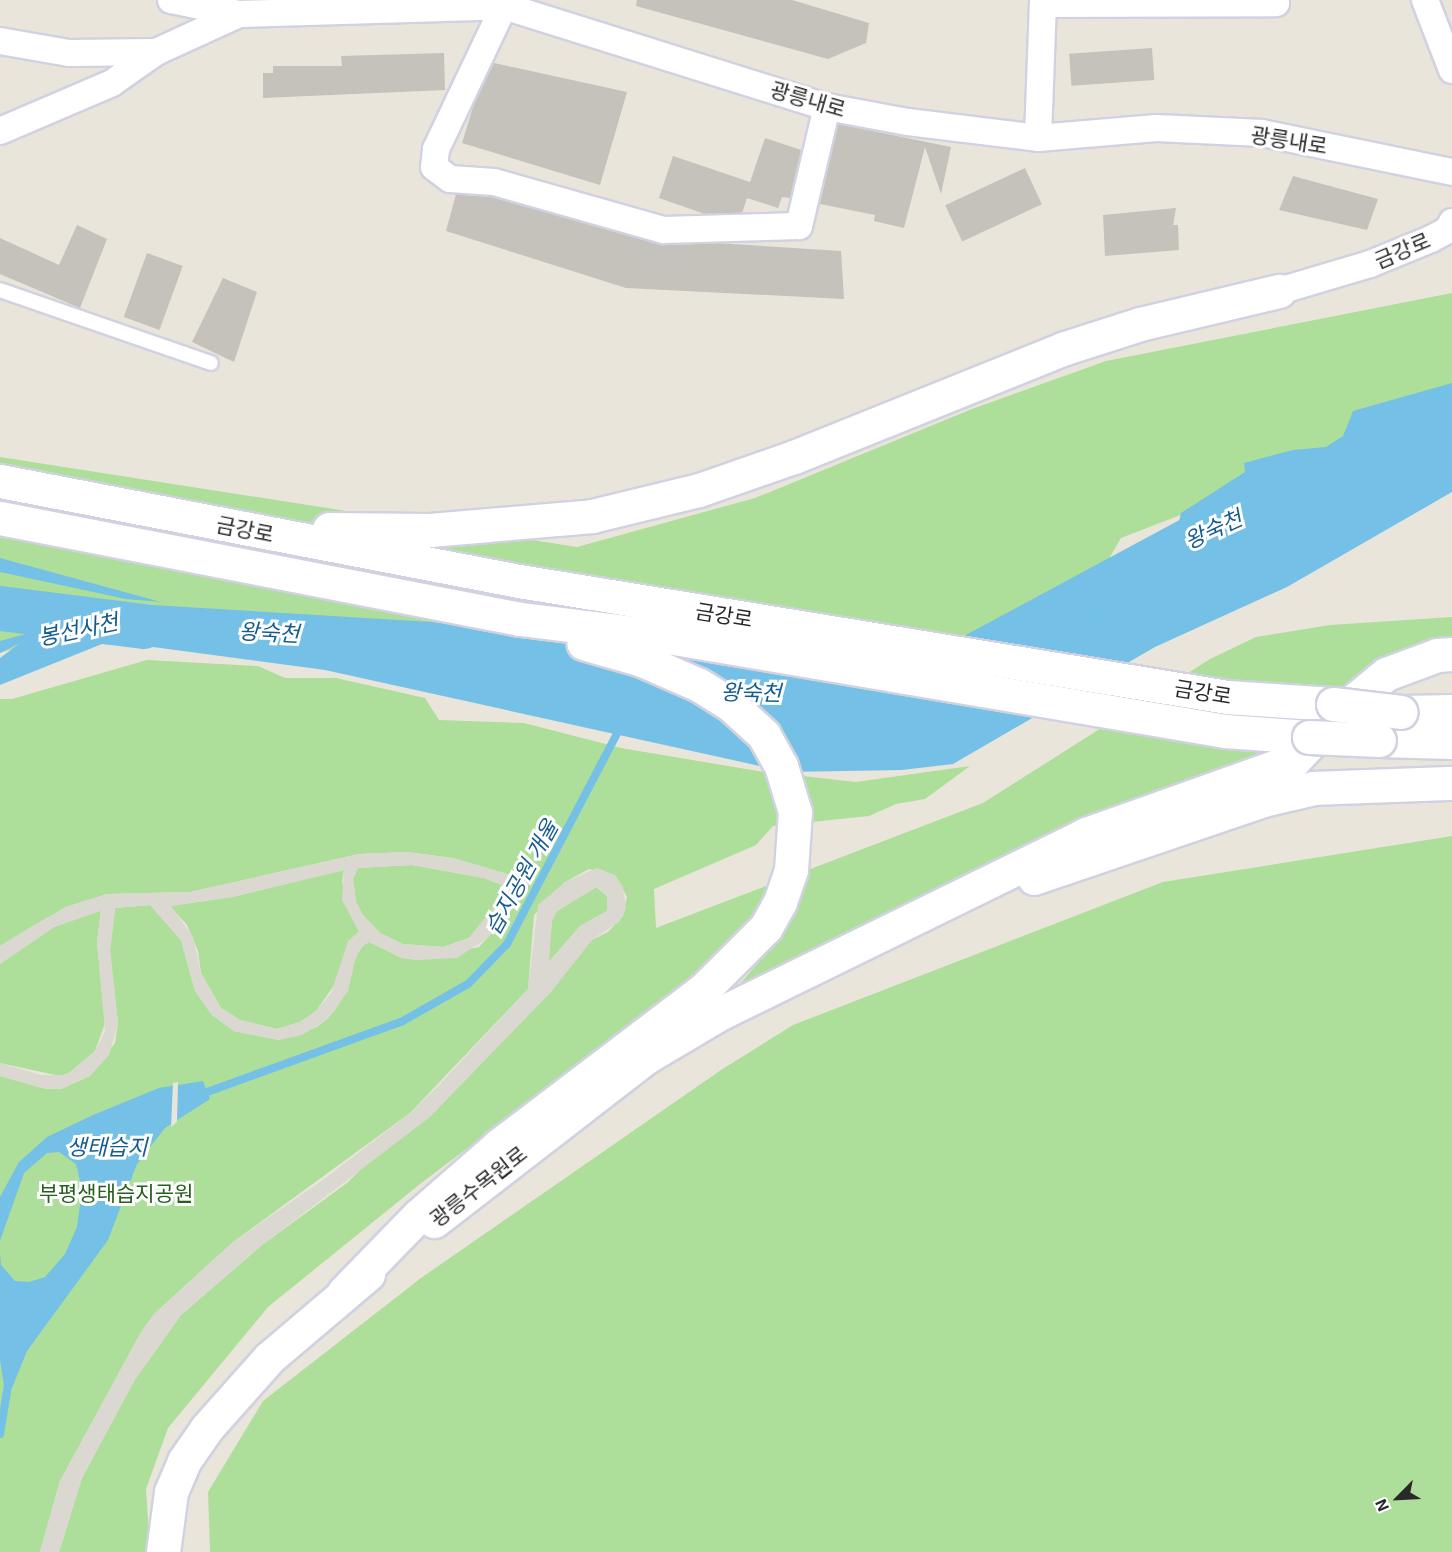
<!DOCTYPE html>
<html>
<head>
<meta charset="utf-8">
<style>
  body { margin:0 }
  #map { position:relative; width:1452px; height:1552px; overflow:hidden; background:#eae5db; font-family:"Exo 2","Noto Sans KR",sans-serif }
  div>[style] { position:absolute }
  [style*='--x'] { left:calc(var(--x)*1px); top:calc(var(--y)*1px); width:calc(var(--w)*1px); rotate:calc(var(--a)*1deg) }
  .green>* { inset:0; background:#adde9a }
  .plaza>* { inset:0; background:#dbd8d2 }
  .water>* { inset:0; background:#74c0e7 }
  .pier>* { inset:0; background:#eae5db }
  .stream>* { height:8px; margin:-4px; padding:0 4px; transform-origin:4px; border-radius:4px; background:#74c0e7 }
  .river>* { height:45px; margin:-22.5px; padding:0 22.5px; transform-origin:22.5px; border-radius:22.5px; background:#74c0e7 }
  .building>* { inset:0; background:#c5c1bb; transform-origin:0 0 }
  .roads { filter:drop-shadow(2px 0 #d0d2e1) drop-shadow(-2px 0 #d0d2e1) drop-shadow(0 2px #d0d2e1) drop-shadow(0 -2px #d0d2e1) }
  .service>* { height:14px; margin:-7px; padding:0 7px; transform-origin:7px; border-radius:7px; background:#fff }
  .minor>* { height:26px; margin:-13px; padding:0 13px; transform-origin:13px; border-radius:13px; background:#fff }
  .tertiary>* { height:33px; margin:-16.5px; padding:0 16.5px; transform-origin:16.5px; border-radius:16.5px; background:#fff }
  .secondary>* { height:33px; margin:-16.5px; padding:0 16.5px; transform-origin:16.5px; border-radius:16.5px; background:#fff }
  .bridges { filter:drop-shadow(2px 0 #d0d2e1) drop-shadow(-2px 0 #d0d2e1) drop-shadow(0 2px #d0d2e1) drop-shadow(0 -2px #d0d2e1) }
  .secondary-bridge>* { height:33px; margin:-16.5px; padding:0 16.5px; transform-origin:16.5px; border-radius:16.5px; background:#fff }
  span { translate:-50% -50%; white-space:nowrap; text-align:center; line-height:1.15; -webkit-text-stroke:6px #fff; paint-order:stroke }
  .street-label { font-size:21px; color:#292929 }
  .park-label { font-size:21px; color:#27601e }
  .water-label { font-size:22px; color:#155d90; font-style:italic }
  .north { position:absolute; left:1368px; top:1468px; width:60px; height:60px; -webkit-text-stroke:4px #fff; paint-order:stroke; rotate:246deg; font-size:16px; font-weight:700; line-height:24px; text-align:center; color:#292929 }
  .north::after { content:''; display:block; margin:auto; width:21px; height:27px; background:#292929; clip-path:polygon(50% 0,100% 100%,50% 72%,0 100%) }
</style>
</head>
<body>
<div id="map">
  <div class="green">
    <i style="clip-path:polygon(1452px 293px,1452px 410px,1121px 538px,1074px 619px,952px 713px,84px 626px,0 653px,0 457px,577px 547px,755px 498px,972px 409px,1106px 361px)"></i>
    <i style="clip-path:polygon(1452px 617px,1452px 639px,1424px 640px,1370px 667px,1279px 753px,1062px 827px,740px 984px,777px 941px,746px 932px,740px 942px,420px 1184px,268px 1307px,168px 1428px,146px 1489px,150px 1552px,59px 1552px,82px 1478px,134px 1381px,181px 1315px,262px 1245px,347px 1183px,592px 940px,608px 932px,623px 916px,627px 897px,615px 875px,589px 869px,565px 882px,534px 915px,528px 989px,410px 1113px,233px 1242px,154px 1314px,140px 1334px,60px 1481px,40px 1552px,0 1552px,0 1076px,46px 1089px,61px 1089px,90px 1076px,115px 1043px,118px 1023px,110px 951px,115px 908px,150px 905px,181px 940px,195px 991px,212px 1015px,234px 1031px,279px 1040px,317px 1027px,328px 1018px,337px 1007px,359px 950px,364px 945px,369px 942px,402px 958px,418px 960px,479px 947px,508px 915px,531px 881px,453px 858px,407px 852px,359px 854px,190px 892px,107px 894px,66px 907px,0 946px,0 699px,12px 699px,147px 660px,258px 666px,285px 678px,336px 678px,425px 698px,439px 720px,524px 723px,621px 748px,758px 771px,856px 782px,970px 766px,925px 799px,896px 804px,869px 816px,773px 826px,756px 845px,654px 889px,656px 928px,983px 803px,1210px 659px,1256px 637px,1330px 625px)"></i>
    <i style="clip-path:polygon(1452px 836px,1452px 1552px,210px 1552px,208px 1492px,263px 1401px,421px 1278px,721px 1070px,793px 1025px,1163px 882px)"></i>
    <i style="clip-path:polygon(412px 865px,484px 878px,510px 888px,469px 938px,443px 947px,403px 944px,380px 933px,362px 914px,356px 902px,353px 879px,358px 868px)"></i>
    <i style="clip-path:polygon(344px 870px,342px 882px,359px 932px,348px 941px,339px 978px,316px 1011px,300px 1022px,277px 1029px,240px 1020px,221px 1008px,201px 973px,198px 951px,187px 925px,170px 906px,232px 897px)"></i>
    <i style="clip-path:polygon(596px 887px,607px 896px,607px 911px,580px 926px,548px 963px,552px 920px,557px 911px)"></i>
    <i style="clip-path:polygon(101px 910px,97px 942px,105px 1023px,95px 1051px,75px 1071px,60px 1076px,0 1063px,0 964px,54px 927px)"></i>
  </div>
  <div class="plaza">
    <i style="clip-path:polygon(evenodd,407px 852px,453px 858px,531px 881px,489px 937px,457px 958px,418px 960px,402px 958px,369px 942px,364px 945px,356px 956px,348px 991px,328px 1019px,302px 1035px,279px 1040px,234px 1031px,212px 1015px,195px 991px,181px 940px,150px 905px,115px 908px,110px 951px,118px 1023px,109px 1055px,90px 1076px,61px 1089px,46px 1089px,0 1076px,0 1063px,41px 1075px,66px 1075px,95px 1051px,105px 1031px,97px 942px,101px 911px,54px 927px,0 964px,0 946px,32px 926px,66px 907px,107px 894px,190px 892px,359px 854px,407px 852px,412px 865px,484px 878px,509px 888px,469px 938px,443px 947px,403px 944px,380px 933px,362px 914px,356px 902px,353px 879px,358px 868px,412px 865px,407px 852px,344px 870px,342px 900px,359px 932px,348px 941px,331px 993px,316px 1011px,300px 1022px,277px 1029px,240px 1020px,221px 1008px,201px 973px,193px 937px,171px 906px,232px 897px,344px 870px)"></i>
    <i style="clip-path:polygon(evenodd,597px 868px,615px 875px,623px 887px,626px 909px,619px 922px,592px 940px,551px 992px,430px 1117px,262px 1245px,181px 1315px,134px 1381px,82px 1478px,59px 1552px,40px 1552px,60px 1481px,140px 1334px,154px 1314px,233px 1242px,323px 1180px,410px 1113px,439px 1085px,528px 989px,538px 905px,565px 882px,597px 868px,597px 887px,607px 896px,607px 911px,580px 926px,549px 962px,552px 921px,557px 911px,597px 887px)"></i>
  </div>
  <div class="water">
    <i style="clip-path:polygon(1452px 383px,1452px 492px,1287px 587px,1155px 647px,953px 764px,902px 770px,787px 772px,325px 670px,153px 647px,102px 644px,0 685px,0 658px,20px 643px,0 653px,0 641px,136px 604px,876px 649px,988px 651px,1160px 564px,1144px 546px,1177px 530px,1181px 513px,1245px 472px,1244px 463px,1293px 450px,1326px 447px,1343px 436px,1353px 411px)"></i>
    <i style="clip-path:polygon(0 558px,161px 602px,126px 599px,0 572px)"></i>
    <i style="clip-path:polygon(203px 1081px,210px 1099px,165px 1128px,137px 1164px,108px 1240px,27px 1351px,12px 1388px,4px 1386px,0 1360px,0 1253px,1px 1265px,15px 1281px,29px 1282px,45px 1277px,65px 1254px,77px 1227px,82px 1190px,76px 1164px,59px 1152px,47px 1153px,24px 1173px,0 1241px,0 1197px,19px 1162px,47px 1137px,93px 1115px,159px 1088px)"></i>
  </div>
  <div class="pier">
    <i style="clip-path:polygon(178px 1082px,177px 1122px,171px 1127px,173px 1083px)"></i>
  </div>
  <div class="stream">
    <i style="--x:199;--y:1095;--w:215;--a:-19.9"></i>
    <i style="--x:401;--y:1022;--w:77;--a:-29.6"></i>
    <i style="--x:468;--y:984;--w:56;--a:-45.7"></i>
    <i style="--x:507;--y:944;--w:246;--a:-62.4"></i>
    <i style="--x:0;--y:1434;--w:56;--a:-80.7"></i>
  </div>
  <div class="river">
    <i style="--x:0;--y:608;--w:144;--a:7.2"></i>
    <i style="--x:945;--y:671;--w:300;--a:-28.3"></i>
  </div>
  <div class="building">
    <i style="clip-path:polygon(637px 0,792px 0,869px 23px,866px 43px,828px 59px,636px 6px)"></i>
    <i style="left:1152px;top:48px;width:32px;height:83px;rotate:86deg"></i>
    <i style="clip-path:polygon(444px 53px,445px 90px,263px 98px,263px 73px,273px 73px,273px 66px,342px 66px,341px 56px)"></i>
    <i style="clip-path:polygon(494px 63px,627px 92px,600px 185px,462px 143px,474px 104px)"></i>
    <i style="clip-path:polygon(838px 124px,951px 147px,941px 194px,925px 147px,904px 228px,874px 221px,875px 215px,820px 204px)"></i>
    <i style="clip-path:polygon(765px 138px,801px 150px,790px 198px,782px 197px,778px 208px,747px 198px,742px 213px,705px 214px,659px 198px,673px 156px,750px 182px)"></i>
    <i style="left:1025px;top:168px;width:40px;height:88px;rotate:65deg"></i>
    <i style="clip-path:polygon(1293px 176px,1378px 199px,1367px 230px,1279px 210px)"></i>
    <i style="clip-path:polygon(456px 194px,491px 197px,660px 244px,717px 243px,841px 251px,844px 299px,626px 288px,446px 231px)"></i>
    <i style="clip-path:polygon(1176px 208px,1173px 225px,1178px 225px,1179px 250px,1105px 256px,1103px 215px)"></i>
    <i style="clip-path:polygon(77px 225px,107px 239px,80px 308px,0 274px,0 238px,59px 265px)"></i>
    <i style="left:147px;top:253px;width:38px;height:68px;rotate:20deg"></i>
    <i style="clip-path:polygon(223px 278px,257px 292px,234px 362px,192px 342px)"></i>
  </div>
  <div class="roads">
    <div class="service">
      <i style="--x:0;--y:290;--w:223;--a:19.1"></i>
    </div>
    <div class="minor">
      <i style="--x:171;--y:0;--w:69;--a:11.6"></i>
      <i style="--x:239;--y:14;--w:265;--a:-1.7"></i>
      <i style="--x:504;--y:6;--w:338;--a:17.4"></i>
      <i style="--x:827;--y:107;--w:82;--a:10.5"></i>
      <i style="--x:908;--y:122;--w:131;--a:7"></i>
      <i style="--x:1038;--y:138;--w:119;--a:-4.8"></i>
      <i style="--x:1157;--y:128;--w:105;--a:2.7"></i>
      <i style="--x:1262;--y:133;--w:194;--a:11.6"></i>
      <i style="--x:516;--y:0;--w:13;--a:153"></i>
      <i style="--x:504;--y:6;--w:158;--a:115.4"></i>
      <i style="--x:436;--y:149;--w:18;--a:96"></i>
      <i style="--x:434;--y:167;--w:20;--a:37"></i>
      <i style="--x:450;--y:179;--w:44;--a:3.9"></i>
      <i style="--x:494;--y:182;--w:177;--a:15.8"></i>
      <i style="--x:664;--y:230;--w:135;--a:-1.7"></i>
      <i style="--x:799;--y:226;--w:122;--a:-76.8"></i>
      <i style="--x:1425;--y:0;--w:75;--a:68.9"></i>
      <i style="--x:1043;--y:4;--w:233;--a:-0.2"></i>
      <i style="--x:1276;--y:3;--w:3;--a:-108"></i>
      <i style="--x:0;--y:41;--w:70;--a:9.9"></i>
      <i style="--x:69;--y:53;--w:87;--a:-0.7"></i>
      <i style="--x:0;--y:131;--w:122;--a:-23.2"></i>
      <i style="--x:112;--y:83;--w:54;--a:-35.2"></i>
      <i style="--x:156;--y:52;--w:91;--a:-24.6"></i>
      <i style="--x:1038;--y:138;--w:138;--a:-87.9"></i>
      <i style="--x:1279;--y:291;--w:95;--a:-16.5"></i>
      <i style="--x:1370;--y:264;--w:66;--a:-22.3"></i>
      <i style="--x:1431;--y:239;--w:19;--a:-28"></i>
      <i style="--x:1448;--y:230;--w:9;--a:-63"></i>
    </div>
    <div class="tertiary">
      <i style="--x:1034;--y:878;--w:242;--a:-18.8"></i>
      <i style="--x:1263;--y:800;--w:52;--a:-13.2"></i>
      <i style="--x:1314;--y:788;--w:138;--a:-2.1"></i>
      <i style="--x:434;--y:1221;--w:267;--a:-37.7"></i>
      <i style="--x:645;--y:1058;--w:86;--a:-30.7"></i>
      <i style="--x:719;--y:1014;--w:409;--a:-26.1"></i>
      <i style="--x:1086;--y:834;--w:221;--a:-19.6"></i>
      <i style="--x:1294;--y:760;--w:65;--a:-46.2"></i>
      <i style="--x:1339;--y:713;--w:61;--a:-39.7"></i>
      <i style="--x:1386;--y:674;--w:54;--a:-20.4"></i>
      <i style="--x:1437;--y:655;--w:15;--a:-4"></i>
      <i style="--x:163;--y:1552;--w:61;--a:-82.4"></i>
      <i style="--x:171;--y:1492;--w:34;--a:-67"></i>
      <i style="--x:184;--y:1461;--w:39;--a:-55"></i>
      <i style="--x:206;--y:1429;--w:95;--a:-48.4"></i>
      <i style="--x:269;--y:1358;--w:130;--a:-40.3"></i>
    </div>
    <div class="secondary">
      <i style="--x:0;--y:481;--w:529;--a:10.91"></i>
      <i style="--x:519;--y:581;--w:717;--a:9.3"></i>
      <i style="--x:1227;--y:697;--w:106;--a:3.8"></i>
      <i style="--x:0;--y:518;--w:530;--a:10.99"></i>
      <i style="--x:520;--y:619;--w:155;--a:7"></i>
      <i style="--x:674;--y:638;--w:559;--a:9.58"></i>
      <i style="--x:1225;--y:731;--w:84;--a:4.1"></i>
      <i style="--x:329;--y:529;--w:101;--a:0.6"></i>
      <i style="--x:430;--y:530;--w:163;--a:-4.9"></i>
      <i style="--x:592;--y:516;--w:110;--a:-13.7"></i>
      <i style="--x:699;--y:490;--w:101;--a:-19.2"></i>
      <i style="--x:794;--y:457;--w:289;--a:-21.9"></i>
      <i style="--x:1062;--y:349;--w:82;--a:-17.8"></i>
      <i style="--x:1140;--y:324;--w:143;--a:-13.4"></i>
      <i style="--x:1401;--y:712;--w:51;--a:-1.1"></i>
      <i style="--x:1379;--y:740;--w:73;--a:1.6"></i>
      <i style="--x:344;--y:1292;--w:107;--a:-45.8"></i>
      <i style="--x:419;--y:1215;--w:105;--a:-41.1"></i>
      <i style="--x:498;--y:1146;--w:258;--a:-37.3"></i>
      <i style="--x:703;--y:990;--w:89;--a:-45"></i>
      <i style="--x:766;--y:927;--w:29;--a:-61"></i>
      <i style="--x:780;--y:902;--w:34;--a:-71"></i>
      <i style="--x:791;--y:870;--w:58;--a:-86.1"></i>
      <i style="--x:795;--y:812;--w:48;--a:-106.9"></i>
      <i style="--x:781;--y:766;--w:35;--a:-119"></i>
      <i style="--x:764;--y:735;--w:45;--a:-137.7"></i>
      <i style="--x:731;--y:705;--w:38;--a:-148"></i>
      <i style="--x:699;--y:685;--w:62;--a:-156.3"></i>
      <i style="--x:642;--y:660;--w:61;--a:-163.9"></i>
    </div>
  </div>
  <div class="bridges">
    <div class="secondary-bridge">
      <i style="--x:1333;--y:704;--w:68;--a:6.7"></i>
      <i style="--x:1309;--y:737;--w:70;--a:2.5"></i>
    </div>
  </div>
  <div class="street-label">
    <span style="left:808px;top:99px;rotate:16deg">광릉내로</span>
    <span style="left:1289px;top:140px;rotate:9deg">광릉내로</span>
    <span style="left:1402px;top:250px;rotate:-23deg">금강로</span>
    <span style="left:245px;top:529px;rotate:11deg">금강로</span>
    <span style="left:724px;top:615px;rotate:9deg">금강로</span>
    <span style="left:1203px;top:692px;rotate:9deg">금강로</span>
    <span style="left:478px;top:1186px;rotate:-38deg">광릉수목원로</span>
  </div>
  <div class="park-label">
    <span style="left:116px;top:1193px">부평생태습지공원</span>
  </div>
  <div class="water-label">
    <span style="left:1213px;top:529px;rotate:-25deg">왕숙천</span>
    <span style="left:78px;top:629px;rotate:-12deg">봉선사천</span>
    <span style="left:269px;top:632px;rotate:3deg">왕숙천</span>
    <span style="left:751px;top:692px;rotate:1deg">왕숙천</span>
    <span style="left:521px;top:877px;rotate:-61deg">습지공원 개울</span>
    <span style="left:107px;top:1147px">생태습지</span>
  </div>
  <div class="north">N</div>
</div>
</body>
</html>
